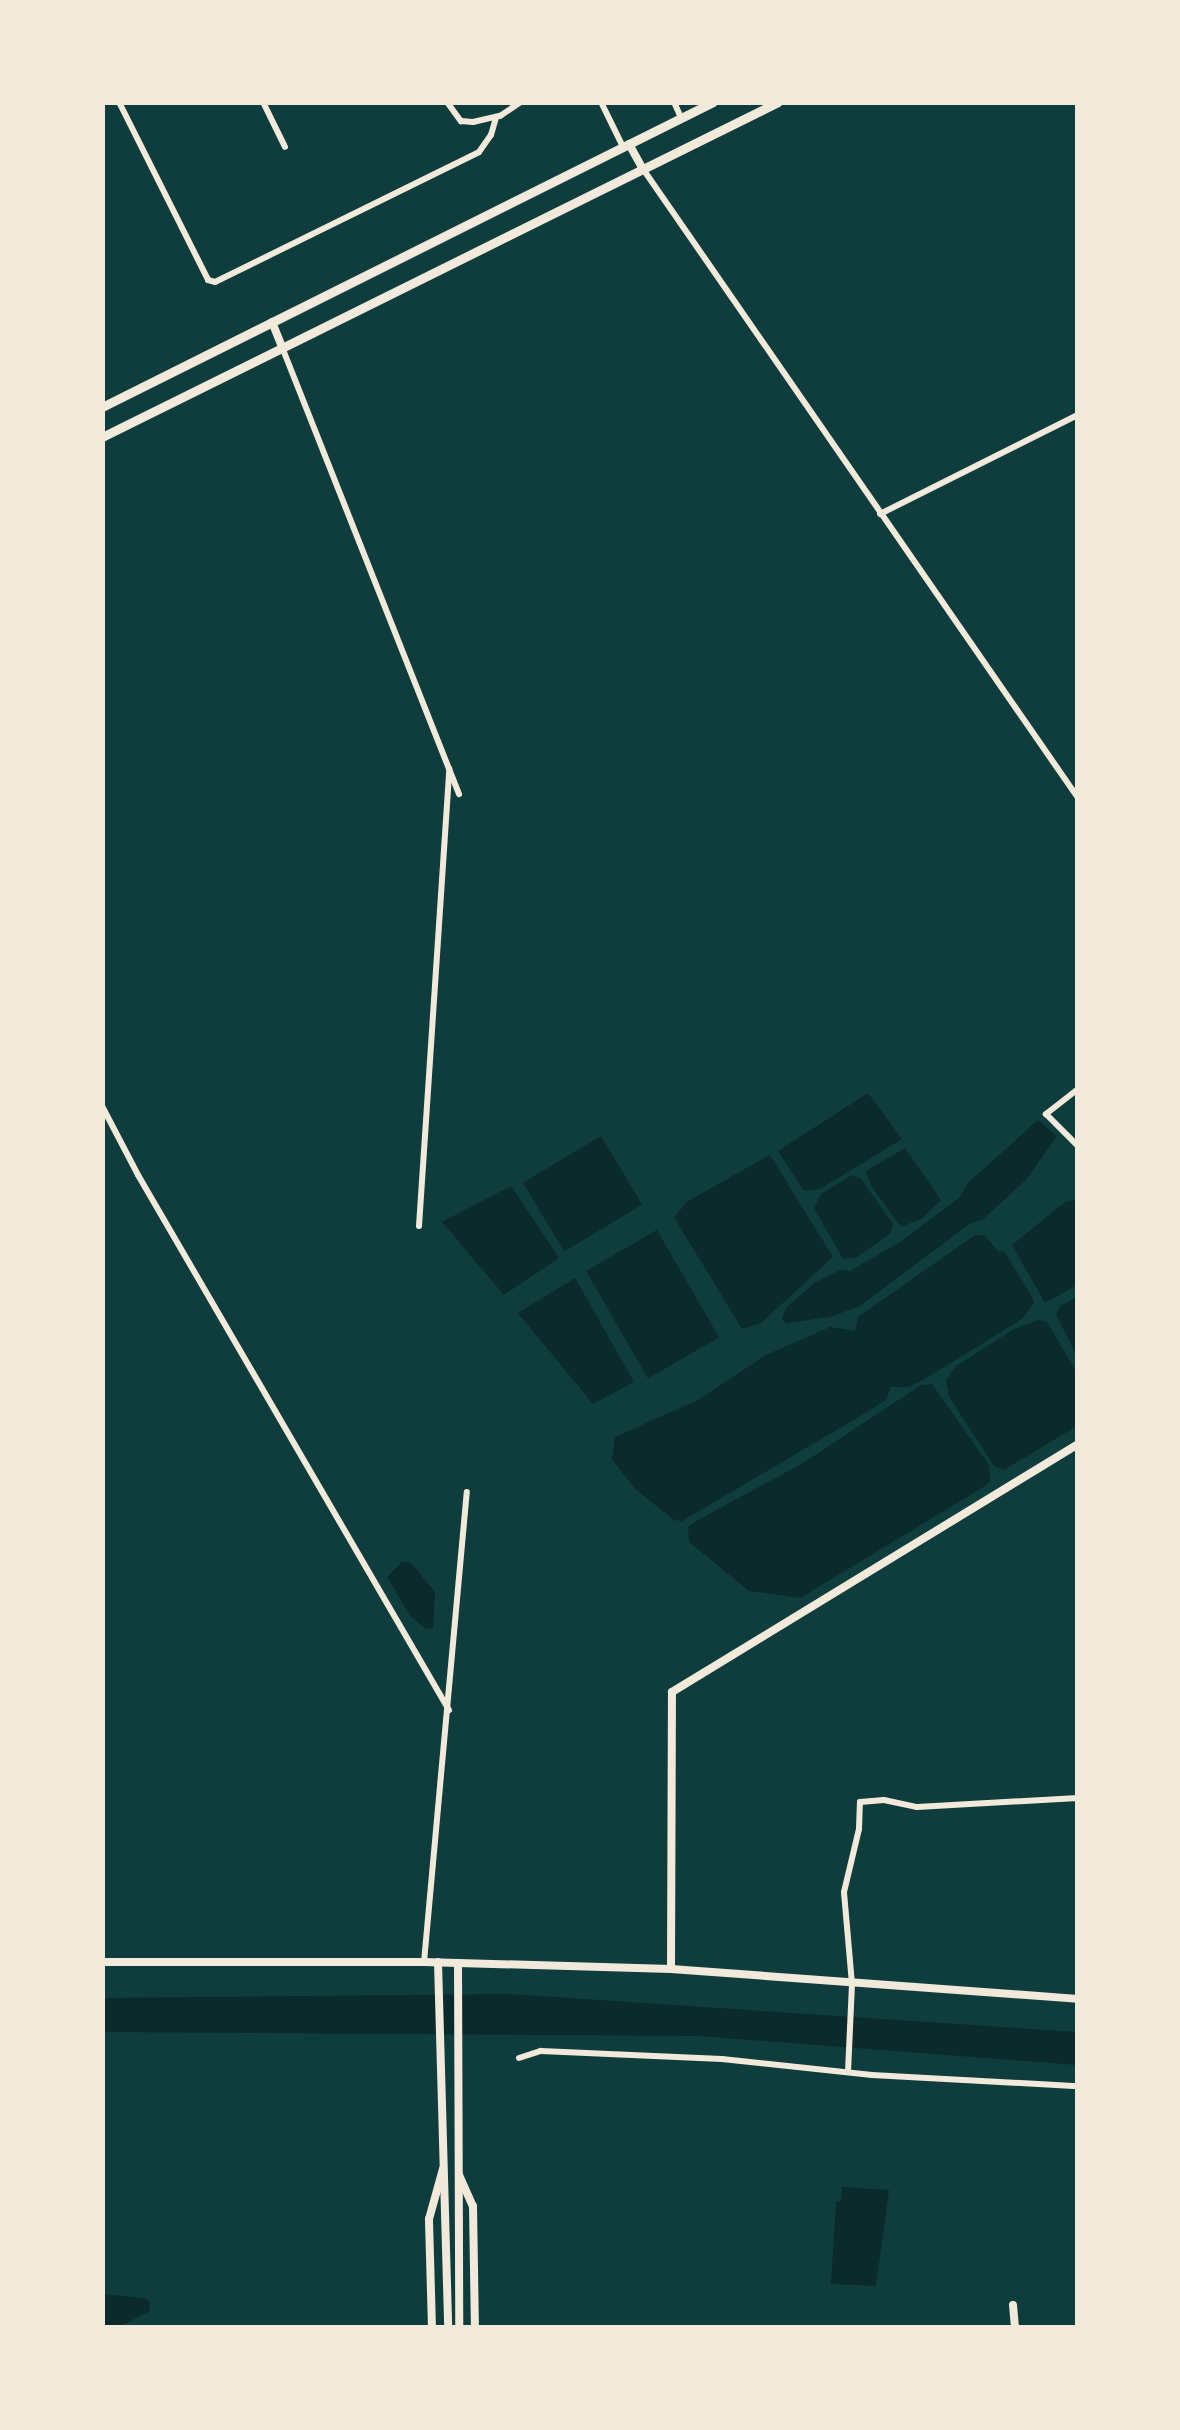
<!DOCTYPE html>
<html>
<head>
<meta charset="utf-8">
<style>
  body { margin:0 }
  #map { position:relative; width:1180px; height:2430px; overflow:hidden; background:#0f3d3e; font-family:"Crimson Pro",serif }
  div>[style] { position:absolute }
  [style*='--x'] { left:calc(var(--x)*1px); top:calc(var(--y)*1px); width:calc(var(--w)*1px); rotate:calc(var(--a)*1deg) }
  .water>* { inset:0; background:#0a2a2b; transform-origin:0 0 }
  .minor>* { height:6px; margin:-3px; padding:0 3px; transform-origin:3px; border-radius:3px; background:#f1e9da }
  .tertiary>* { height:8px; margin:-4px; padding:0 4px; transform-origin:4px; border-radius:4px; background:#f1e9da }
  .secondary>* { height:8px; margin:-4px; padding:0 4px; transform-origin:4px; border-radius:4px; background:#f1e9da }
  .primary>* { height:9px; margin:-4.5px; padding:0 4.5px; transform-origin:4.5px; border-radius:4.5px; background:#f1e9da }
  span { translate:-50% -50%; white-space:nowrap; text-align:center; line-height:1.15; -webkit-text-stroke:10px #f1e9da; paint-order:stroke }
  .frame { position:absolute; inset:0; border:105px solid #f1e9da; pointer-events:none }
</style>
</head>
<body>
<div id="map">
  <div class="water">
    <i style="clip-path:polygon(868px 1093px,902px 1139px,820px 1189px,804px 1191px,778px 1151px)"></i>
    <i style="clip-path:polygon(1038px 1120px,1057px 1136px,1026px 1180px,982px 1220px,971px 1223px,860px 1306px,830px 1317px,786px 1323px,782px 1319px,786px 1308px,816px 1282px,840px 1270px,850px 1271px,900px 1242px,959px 1198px,968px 1183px)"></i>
    <i style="left:601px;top:1136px;width:80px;height:91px;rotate:59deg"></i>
    <i style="clip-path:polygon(905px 1148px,941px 1200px,923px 1218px,901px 1227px,871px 1186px,866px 1171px)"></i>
    <i style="clip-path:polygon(770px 1155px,833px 1257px,761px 1323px,742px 1329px,674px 1217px,688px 1201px)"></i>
    <i style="clip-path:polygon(852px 1175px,861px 1179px,893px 1224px,891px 1233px,857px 1257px,843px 1259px,814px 1208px,821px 1194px)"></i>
    <i style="clip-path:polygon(511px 1186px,559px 1258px,504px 1295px,442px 1222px)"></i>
    <i style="clip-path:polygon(1077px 1200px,1077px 1285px,1045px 1303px,1012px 1245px,1065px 1202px)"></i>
    <i style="left:657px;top:1230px;width:124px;height:82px;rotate:60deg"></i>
    <i style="clip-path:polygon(975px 1235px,984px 1235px,999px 1252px,1004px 1251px,1032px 1297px,1034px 1303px,1022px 1319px,923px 1380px,908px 1387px,891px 1387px,886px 1400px,862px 1415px,682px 1521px,674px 1520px,635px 1489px,612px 1459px,615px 1437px,698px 1400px,766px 1355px,830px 1327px,855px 1331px,858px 1317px)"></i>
    <i style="clip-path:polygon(575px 1278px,634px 1382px,593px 1404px,518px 1313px)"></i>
    <i style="clip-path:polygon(1077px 1297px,1077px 1356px,1056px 1315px,1060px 1306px)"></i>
    <i style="clip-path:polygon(1038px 1320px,1047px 1322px,1077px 1373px,1077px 1426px,1004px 1470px,994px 1466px,949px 1397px,946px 1380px,956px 1366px,1014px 1329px)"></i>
    <i style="clip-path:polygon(932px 1384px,989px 1465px,990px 1481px,982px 1488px,800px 1598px,749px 1591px,689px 1542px,688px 1527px,696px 1521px,803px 1463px,921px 1385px)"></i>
    <i style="clip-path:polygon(402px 1562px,410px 1562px,435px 1592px,433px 1628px,426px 1629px,411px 1617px,387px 1577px)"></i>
    <i style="clip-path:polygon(510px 1994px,1077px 2032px,1077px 2065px,699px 2036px,103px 2032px,102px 1998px)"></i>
    <i style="clip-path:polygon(842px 2187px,889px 2190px,876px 2286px,831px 2284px,836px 2202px,841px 2201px)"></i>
    <i style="clip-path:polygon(103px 2294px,143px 2298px,149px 2301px,150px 2311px,119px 2327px,103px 2327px)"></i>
  </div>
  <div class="minor">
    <i style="--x:119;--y:102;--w:199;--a:63.4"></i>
    <i style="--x:208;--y:280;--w:7;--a:16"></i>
    <i style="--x:215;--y:282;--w:294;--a:-26.2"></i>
    <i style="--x:479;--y:152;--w:21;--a:-55"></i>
    <i style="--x:491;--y:135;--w:19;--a:-74"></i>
    <i style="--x:263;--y:102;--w:50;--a:63.9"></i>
    <i style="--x:447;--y:102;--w:24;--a:54"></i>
    <i style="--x:461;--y:121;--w:12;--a:5"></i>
    <i style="--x:473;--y:122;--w:28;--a:-13"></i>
    <i style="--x:500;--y:116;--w:25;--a:-34"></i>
    <i style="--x:601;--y:102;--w:50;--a:63.9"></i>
    <i style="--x:674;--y:102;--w:17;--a:66"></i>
    <i style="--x:643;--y:169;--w:765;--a:55.33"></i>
    <i style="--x:282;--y:347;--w:481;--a:68.4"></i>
    <i style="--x:880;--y:514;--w:221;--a:-26.6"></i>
    <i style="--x:1078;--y:1089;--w:41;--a:142"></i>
    <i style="--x:1046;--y:1114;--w:45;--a:45"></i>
    <i style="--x:102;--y:1106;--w:78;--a:62.4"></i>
    <i style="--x:138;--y:1175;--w:619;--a:59.83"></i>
    <i style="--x:419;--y:1226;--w:458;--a:-86.2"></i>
    <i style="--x:424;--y:1962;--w:472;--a:-84.8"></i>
    <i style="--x:519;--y:2058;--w:23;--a:-18"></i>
    <i style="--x:541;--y:2051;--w:181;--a:2.5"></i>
    <i style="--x:722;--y:2059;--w:151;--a:6.1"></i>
    <i style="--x:872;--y:2075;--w:206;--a:3.1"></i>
    <i style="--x:848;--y:2072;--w:88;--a:-87.4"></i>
    <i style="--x:852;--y:1984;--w:92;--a:-95"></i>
    <i style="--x:844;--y:1892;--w:65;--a:-76.6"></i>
    <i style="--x:859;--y:1829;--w:27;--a:-88"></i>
    <i style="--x:860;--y:1802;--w:24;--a:-5"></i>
    <i style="--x:884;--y:1800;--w:34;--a:12"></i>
    <i style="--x:917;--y:1807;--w:161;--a:-3.2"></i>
  </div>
  <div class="tertiary">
    <i style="--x:671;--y:1969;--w:277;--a:-89.8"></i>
    <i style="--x:672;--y:1692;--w:476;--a:-31.4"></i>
    <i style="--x:459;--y:2175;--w:34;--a:66"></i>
    <i style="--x:473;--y:2206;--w:122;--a:89.1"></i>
    <i style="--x:1013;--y:2305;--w:23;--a:85"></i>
    <i style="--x:432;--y:2328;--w:109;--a:-91.6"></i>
    <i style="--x:429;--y:2219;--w:52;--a:-74.4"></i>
  </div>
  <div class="secondary">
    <i style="--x:629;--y:144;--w:29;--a:61"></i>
    <i style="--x:272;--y:322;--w:27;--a:68"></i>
    <i style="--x:102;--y:1962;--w:322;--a:0"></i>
    <i style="--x:424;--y:1962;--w:247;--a:1.6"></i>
    <i style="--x:671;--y:1969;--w:408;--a:4.2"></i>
    <i style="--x:438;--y:1962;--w:366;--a:88.4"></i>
    <i style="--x:458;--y:1963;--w:365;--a:89.8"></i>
  </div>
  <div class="primary">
    <i style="--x:102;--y:407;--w:683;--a:-26.53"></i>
    <i style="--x:102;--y:437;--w:754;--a:-26.36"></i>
  </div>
  <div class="frame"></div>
</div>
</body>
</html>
